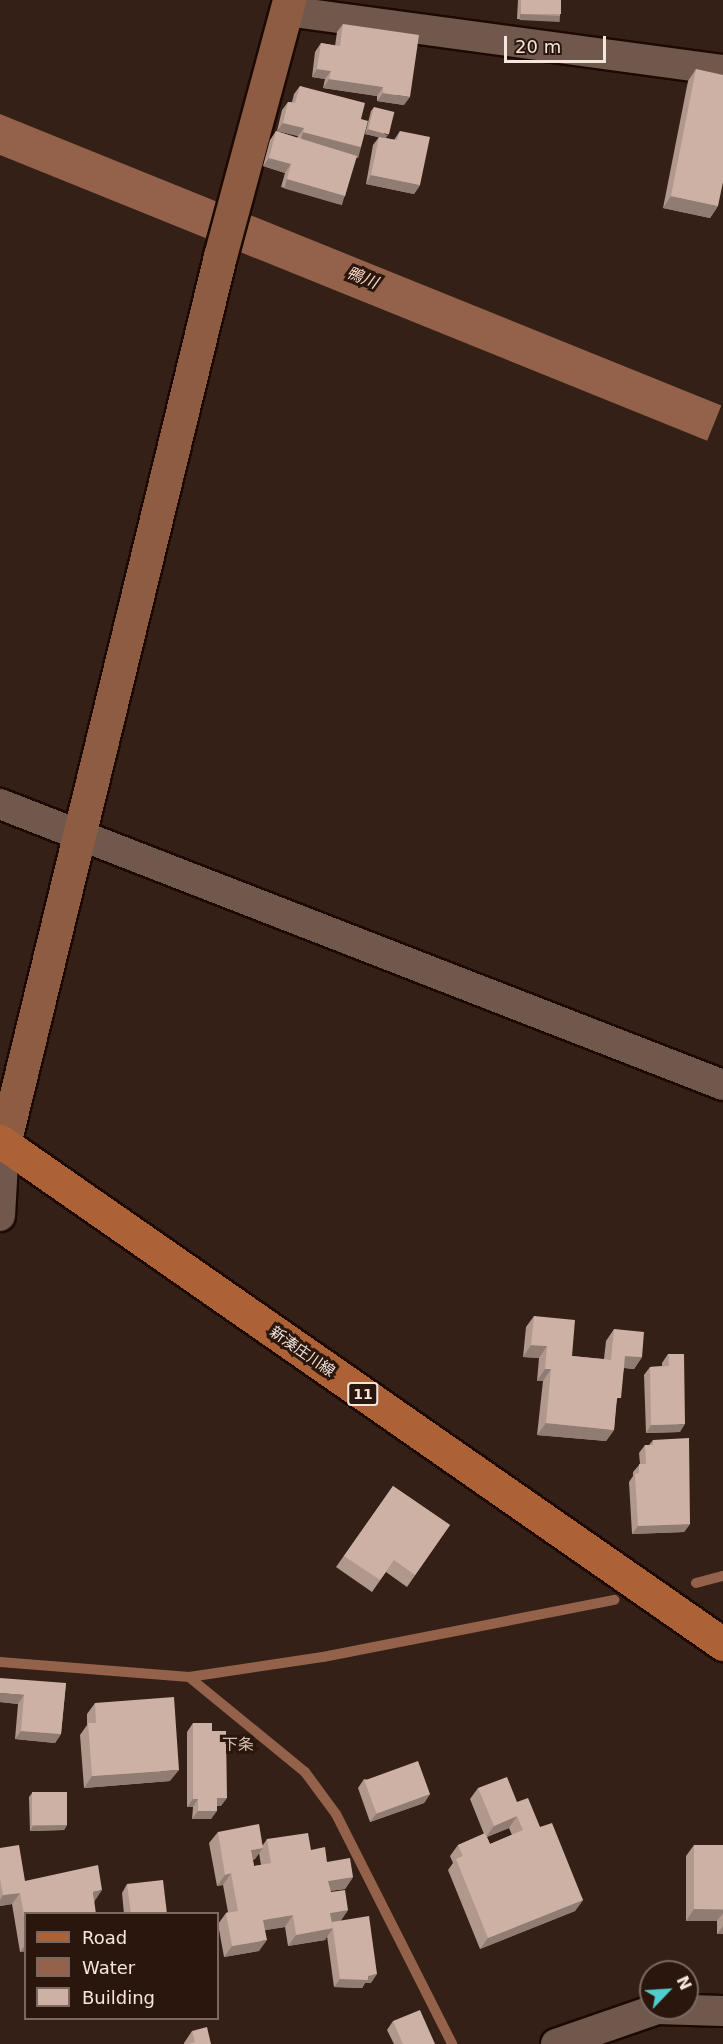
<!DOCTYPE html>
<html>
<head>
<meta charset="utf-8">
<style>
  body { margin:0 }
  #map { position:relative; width:723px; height:2044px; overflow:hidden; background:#342016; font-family:"DejaVu Sans","Noto Sans JP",sans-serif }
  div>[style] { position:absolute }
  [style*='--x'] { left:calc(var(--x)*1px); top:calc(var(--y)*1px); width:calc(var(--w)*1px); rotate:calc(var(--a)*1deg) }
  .water>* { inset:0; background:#94624a; transform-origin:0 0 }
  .stream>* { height:10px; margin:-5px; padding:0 5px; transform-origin:5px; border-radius:5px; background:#94624a }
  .roads { filter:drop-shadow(2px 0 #1b0902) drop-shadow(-2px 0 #1b0902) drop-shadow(0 2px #1b0902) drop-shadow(0 -2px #1b0902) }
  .street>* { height:30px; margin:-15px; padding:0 15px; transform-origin:15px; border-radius:15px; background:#70584d }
  .secondary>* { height:33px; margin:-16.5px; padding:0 16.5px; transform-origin:16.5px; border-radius:16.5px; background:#8e5c42 }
  .primary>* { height:33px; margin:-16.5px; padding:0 16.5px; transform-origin:16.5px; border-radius:16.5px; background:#ad6136 }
  .wall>* { inset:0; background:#b0988d }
  .shaded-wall>* { inset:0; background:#907c73; transform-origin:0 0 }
  .building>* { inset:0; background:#cdb1a4; transform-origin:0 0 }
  span { translate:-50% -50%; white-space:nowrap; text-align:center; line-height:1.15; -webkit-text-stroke:6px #2a160c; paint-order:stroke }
  .shield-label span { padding:2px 4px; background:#2a160c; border:2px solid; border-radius:4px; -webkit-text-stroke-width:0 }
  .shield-label { font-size:14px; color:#f4e6df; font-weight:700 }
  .street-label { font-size:15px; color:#f4e6df }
  .water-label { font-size:16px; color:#f9d9ca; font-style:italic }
  .neighbourhood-label { font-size:16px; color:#d9bdb0 }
  .legend { position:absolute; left:24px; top:1912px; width:195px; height:108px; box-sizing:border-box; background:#2a160c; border:2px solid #7b6960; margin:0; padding:8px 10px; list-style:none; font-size:18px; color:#f4e6df }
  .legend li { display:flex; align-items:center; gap:12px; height:30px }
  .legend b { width:30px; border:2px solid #7b6960 }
  .north { position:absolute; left:639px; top:1960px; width:60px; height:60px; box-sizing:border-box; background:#2a160c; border:2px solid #7b6960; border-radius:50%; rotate:65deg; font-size:16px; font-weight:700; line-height:24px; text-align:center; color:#f4e6df }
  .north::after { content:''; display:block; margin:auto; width:21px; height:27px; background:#52cdcf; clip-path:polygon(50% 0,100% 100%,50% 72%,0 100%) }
  .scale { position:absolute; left:504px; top:36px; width:102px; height:27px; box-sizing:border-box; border:3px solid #f4e6df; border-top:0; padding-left:8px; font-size:18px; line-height:21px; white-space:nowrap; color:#f4e6df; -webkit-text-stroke:4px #2a160c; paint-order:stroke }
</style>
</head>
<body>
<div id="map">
  <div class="water">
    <i style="left:0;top:114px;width:778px;height:38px;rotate:22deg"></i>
  </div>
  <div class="stream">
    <i style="--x:696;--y:1583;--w:28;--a:-15"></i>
    <i style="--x:0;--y:1662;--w:190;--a:4.5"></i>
    <i style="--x:189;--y:1677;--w:135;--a:-8.5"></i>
    <i style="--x:323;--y:1657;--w:297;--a:-11.1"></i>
    <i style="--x:189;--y:1677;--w:150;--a:39.3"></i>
    <i style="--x:305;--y:1772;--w:52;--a:53.6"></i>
    <i style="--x:336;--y:1814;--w:258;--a:63.2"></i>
  </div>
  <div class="roads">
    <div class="street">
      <i style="--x:286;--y:11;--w:441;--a:7.7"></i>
      <i style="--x:0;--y:804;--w:776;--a:21.24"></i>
      <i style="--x:0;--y:1216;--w:72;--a:-86.8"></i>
      <i style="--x:556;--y:2044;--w:107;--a:-19.1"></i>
      <i style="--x:657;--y:2009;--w:66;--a:1.7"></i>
    </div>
    <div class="secondary">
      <i style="--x:4;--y:1144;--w:914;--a:-76.33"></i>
      <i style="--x:220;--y:256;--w:265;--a:-74.9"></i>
    </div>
    <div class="primary">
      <i style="--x:0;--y:1141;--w:881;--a:34.83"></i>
    </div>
  </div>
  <div class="wall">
    <i style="clip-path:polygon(518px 0,561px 0,560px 16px,557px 21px,517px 19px)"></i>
    <i style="clip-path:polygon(343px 24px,404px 105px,377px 101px,377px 96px,323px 88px,325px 79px,312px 77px,315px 52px,321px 43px,335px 46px,337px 32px)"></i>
    <i style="clip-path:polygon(696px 69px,718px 206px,710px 218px,663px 208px,688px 81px)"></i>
    <i style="clip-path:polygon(300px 86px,361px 119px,361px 147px,355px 156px,345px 196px,339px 204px,281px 187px,285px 173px,263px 166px,270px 140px,276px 131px,297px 138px,298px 136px,277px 131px,282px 110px,288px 102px,292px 102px,294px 94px)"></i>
    <i style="clip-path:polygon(374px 107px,386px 138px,394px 140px,400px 131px,420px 185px,414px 194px,366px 184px,373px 145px,379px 137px,365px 134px,371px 111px)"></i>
    <i style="clip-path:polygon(534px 1316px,572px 1356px,604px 1359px,606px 1341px,614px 1329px,642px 1357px,634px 1369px,624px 1368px,616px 1404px,614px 1430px,606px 1441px,537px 1435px,543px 1381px,537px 1381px,539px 1358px,523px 1357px,526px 1327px)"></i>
    <i style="clip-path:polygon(668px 1354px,680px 1432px,646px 1433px,644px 1375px,650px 1367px,662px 1366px,662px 1363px)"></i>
    <i style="clip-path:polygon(653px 1440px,690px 1524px,684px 1532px,632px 1534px,629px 1482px,633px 1476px,633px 1472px,640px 1464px,639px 1453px,645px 1445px,649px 1445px)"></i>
    <i style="clip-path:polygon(393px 1486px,450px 1525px,407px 1587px,386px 1572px,372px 1592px,336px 1567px)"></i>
    <i style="clip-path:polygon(66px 1683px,61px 1734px,55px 1743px,15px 1739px,18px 1704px,0 1702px)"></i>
    <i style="clip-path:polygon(95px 1703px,170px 1781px,84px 1788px,80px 1735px,87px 1725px,87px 1714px)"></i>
    <i style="clip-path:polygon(193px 1723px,212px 1731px,221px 1806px,217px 1806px,211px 1819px,192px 1819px,193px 1807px,187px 1807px,187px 1732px)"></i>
    <i style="clip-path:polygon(364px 1779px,430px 1794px,424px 1803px,370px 1822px,358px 1788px)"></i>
    <i style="clip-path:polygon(evenodd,478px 1788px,517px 1802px,540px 1827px,583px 1900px,575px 1911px,480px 1949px,448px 1870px,453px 1863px,450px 1856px,458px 1845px,484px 1834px,470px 1799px,478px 1788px,509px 1828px,512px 1835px,490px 1844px,487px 1837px,509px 1828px)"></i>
    <i style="clip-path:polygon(32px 1793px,67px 1825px,64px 1830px,30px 1831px,29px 1797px)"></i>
    <i style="clip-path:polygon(evenodd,218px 1832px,263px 1845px,267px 1839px,311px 1850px,327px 1862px,353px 1877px,345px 1889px,330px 1891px,331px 1892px,348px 1910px,341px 1920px,371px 1983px,365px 1983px,362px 1988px,334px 1987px,327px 1936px,325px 1940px,288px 1946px,285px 1927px,265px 1930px,259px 1951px,224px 1957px,218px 1924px,226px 1913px,228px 1912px,223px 1885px,217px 1886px,209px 1843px,218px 1832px,259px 1853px,261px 1865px,254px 1866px,253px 1860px,255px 1859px,259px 1853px)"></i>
    <i style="clip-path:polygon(694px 1845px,723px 1845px,723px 1934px,717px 1934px,717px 1921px,686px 1921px,686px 1856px)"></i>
    <i style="clip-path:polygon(0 1848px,25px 1881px,26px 1951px,20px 1952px,12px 1904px,0 1906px)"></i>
    <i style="clip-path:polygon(127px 1884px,167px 1914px,124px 1914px,122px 1893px)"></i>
    <i style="clip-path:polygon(393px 2021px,435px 2044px,394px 2044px,387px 2030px)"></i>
    <i style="clip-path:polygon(192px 2031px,211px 2044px,184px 2044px,184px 2043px)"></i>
  </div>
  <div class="shaded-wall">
    <i style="left:520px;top:14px;width:40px;height:6px;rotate:3deg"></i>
    <i style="clip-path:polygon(317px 69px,331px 71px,325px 79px,312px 77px)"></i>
    <i style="clip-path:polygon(329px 79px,383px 87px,377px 96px,323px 88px)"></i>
    <i style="clip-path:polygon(383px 93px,410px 97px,404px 105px,377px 101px)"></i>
    <i style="clip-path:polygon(283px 123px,304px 128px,298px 136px,277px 131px)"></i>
    <i style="clip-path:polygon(368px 129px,388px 135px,385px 139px,365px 134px)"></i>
    <i style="left:303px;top:132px;width:60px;height:11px;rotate:15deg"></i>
    <i style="clip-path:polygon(269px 158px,291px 164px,285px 173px,263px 166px)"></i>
    <i style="clip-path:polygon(371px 175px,420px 185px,414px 194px,366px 184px)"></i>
    <i style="left:287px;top:179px;width:60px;height:10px;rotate:16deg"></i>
    <i style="clip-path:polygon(671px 196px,718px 206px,710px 218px,663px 208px)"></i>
    <i style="clip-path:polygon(531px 1345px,547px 1346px,539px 1358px,523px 1357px)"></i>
    <i style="clip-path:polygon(625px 1356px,642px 1357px,634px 1369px,617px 1367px)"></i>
    <i style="clip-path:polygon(545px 1369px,551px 1369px,543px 1381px,537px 1381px)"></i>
    <i style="clip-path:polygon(546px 1423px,614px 1430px,606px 1441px,537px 1435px)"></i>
    <i style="clip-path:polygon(685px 1424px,680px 1432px,646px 1433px,651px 1425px)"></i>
    <i style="clip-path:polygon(690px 1524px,684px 1532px,632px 1534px,638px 1526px)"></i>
    <i style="clip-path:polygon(0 1693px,24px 1695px,18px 1704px,0 1702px)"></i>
    <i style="clip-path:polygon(21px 1731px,61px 1734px,55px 1743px,15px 1739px)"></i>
    <i style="clip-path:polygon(179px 1770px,170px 1781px,84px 1788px,92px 1776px)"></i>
    <i style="clip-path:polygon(430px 1794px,424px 1803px,370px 1822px,376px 1814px)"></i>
    <i style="clip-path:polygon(217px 1798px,227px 1798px,221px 1806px,211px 1806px)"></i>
    <i style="clip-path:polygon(193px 1799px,198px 1799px,193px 1807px,187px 1807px)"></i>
    <i style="clip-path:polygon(198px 1811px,217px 1811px,211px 1819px,192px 1819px)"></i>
    <i style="clip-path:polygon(517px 1816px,509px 1828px,486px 1837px,494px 1826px)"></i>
    <i style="clip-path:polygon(67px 1825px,64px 1830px,30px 1831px,33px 1826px)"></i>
    <i style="clip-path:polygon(263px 1848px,255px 1859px,243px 1862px,251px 1850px)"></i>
    <i style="clip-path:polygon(231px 1873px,223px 1885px,217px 1886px,225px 1875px)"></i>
    <i style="clip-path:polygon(353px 1877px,345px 1889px,320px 1892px,328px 1881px)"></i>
    <i style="clip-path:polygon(102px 1890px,94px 1902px,93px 1892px)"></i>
    <i style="clip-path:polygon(20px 1893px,12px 1904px,0 1906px,0 1900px,3px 1895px)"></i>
    <i style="clip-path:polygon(583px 1900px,575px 1911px,480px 1949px,488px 1938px)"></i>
    <i style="clip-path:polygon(694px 1909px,723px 1910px,723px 1913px,717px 1921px,686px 1921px)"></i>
    <i style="clip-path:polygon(348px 1910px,340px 1922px,322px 1924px,330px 1913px)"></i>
    <i style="clip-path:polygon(293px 1915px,285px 1927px,255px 1932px,263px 1920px)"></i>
    <i style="clip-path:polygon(723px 1926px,723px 1934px,717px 1934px)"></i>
    <i style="clip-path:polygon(333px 1928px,325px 1940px,288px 1946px,296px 1935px)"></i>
    <i style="clip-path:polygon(267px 1940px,259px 1951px,224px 1957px,232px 1946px)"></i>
    <i style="clip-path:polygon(26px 1944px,26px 1951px,20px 1952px)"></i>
    <i style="clip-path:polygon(377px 1974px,371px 1983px,365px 1983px,362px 1988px,334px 1987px,340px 1979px)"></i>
  </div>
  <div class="building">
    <i style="left:521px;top:0;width:40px;height:14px"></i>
    <i style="clip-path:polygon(343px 24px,419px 35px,410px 97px,383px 93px,383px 87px,329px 79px,331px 71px,317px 69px,321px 43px,340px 46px)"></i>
    <i style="clip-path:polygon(696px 69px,723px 75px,723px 182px,718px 206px,671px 196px)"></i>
    <i style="clip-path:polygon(300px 86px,365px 103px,361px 119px,368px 121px,361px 147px,303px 132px,304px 128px,283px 123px,288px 102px,295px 103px)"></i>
    <i style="left:374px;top:107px;width:21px;height:23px;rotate:14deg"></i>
    <i style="clip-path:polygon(276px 131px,357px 156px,345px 196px,287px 179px,291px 164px,269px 158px)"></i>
    <i style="clip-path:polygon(400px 131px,430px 137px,420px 185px,371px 175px,379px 137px,397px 140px)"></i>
    <i style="clip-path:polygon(534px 1316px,575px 1320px,572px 1356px,611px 1360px,614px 1329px,644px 1332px,642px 1357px,625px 1356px,621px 1398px,617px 1398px,614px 1430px,546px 1423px,551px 1369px,545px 1369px,547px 1346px,531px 1345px)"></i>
    <i style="clip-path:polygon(668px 1354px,684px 1354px,685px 1424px,651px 1425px,650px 1367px,669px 1366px)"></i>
    <i style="clip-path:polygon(689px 1438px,690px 1524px,638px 1526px,635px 1474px,639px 1473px,639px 1464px,646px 1464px,645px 1445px,653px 1445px,653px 1440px)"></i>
    <i style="clip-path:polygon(393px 1486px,450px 1525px,415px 1575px,394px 1560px,380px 1580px,344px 1556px)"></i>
    <i style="clip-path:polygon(0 1678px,66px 1683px,61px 1734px,21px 1731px,24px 1695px,0 1693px)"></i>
    <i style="clip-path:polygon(174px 1697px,179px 1770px,92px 1776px,88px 1723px,96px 1723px,95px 1703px)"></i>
    <i style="clip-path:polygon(193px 1723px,212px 1723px,212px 1731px,226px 1731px,227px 1798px,217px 1798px,217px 1811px,198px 1811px,198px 1799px,193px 1799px)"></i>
    <i style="left:418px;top:1761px;width:35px;height:57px;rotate:70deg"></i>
    <i style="clip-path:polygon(507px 1777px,517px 1802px,528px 1798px,540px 1827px,552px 1823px,583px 1900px,488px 1938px,456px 1859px,463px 1856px,458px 1845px,485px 1833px,490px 1844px,523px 1830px,517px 1816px,494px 1826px,478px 1788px)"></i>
    <i style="left:67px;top:1792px;width:33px;height:35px;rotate:90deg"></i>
    <i style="clip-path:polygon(259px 1824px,263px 1848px,251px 1850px,254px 1866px,271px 1863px,267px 1839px,308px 1833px,311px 1850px,325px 1847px,327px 1862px,350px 1858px,353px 1877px,328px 1881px,331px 1892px,345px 1890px,348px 1910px,330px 1913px,333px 1928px,296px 1935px,293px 1915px,263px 1920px,267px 1940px,232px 1946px,226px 1913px,238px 1911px,231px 1873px,225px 1875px,218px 1832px)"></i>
    <i style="clip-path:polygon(19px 1845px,25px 1881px,98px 1865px,102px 1890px,93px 1892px,96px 1914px,26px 1914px,26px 1926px,20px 1893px,3px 1895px,0 1878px,0 1848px)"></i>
    <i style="left:694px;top:1845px;width:29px;height:64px"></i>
    <i style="clip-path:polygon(163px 1880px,167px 1914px,131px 1914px,127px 1884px)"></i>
    <i style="clip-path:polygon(369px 1916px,377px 1974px,368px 1976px,368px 1980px,340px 1979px,332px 1922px)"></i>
    <i style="clip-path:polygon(420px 2010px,435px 2044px,403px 2044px,393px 2021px)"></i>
    <i style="clip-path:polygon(207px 2027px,211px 2044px,188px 2044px,195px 2042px,192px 2031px)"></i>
  </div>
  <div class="shield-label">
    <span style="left:363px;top:1394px">11</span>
  </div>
  <div class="street-label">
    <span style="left:302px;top:1352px;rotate:35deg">新湊庄川線</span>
  </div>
  <div class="water-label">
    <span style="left:362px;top:278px;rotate:22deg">鴨川</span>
  </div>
  <div class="neighbourhood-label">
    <span style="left:238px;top:1745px">下条</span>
  </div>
  <ul class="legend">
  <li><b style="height:8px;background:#ad6136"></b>Road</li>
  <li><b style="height:16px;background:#94624a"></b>Water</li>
  <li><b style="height:16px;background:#cdb1a4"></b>Building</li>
  </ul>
  <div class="north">N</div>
  <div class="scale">20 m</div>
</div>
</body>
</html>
